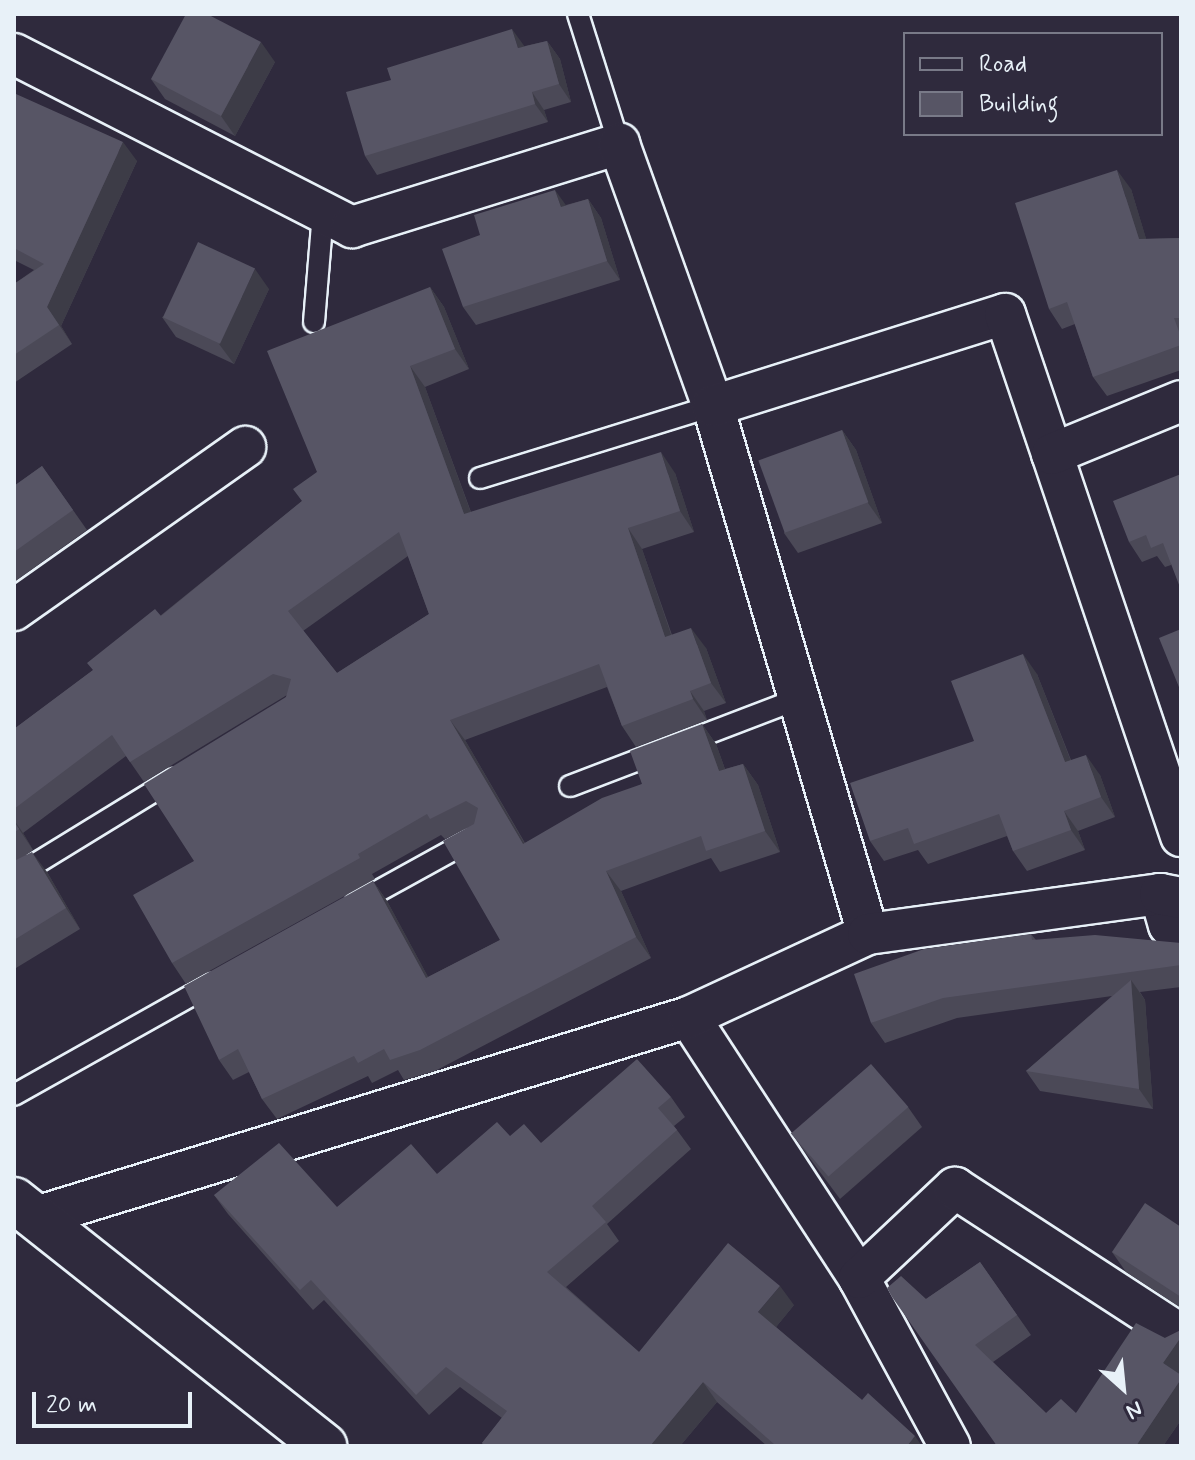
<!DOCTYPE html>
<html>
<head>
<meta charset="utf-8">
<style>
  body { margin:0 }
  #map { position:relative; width:1195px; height:1460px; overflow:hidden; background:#2f2a3d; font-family:Mynerve,sans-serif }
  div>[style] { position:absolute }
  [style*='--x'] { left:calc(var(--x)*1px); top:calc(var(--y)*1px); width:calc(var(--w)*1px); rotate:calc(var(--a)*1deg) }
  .roads { filter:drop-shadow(2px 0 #e8f1f8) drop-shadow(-2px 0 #e8f1f8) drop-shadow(0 2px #e8f1f8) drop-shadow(0 -2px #e8f1f8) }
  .lane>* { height:20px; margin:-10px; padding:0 10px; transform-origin:10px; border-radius:10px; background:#2f2a3d }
  .street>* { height:40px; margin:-20px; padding:0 20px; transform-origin:20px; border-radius:20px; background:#2f2a3d }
  .secondary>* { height:44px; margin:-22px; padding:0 22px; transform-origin:22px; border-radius:22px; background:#2f2a3d }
  .wall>* { inset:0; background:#4b4957 }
  .shaded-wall>* { inset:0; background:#3d3c47 }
  .building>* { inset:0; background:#575565; transform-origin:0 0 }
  span { translate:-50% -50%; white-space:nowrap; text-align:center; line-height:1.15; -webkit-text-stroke:7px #2f2a3d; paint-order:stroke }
  .frame { position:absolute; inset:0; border:16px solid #e8f1f8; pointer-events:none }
  .legend { position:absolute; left:903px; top:32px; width:260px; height:104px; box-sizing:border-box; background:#2f2a3d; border:2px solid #797a88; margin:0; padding:10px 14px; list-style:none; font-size:24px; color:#e8f1f8 }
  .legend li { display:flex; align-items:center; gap:16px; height:40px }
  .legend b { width:40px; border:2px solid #797a88 }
  .north { position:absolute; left:1083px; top:1348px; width:80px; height:80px; -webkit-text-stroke:6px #2f2a3d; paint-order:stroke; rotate:153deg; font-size:22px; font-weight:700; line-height:32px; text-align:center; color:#e8f1f8 }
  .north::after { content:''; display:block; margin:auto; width:28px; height:36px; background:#e8f1f8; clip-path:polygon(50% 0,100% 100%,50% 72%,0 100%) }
  .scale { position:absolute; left:32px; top:1392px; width:160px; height:36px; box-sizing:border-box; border:4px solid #e8f1f8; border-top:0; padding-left:10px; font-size:24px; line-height:28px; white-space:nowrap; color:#e8f1f8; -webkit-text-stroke:6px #2f2a3d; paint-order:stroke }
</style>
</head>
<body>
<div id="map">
  <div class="roads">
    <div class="lane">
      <i style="--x:578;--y:14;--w:136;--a:72.5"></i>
      <i style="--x:314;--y:322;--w:110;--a:-85.3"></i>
      <i style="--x:480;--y:478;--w:244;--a:-17.2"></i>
      <i style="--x:570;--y:786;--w:244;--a:-20.9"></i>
      <i style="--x:14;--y:877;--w:188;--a:-31.5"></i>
      <i style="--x:355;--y:904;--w:132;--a:-28.9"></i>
      <i style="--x:14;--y:1095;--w:227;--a:-29.3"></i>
    </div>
    <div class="street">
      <i style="--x:14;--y:54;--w:380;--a:27.1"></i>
      <i style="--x:352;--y:227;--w:280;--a:-17.3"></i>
      <i style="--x:619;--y:144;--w:278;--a:70.3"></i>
      <i style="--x:713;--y:406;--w:550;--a:73.64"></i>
      <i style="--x:713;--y:406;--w:306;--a:-17.5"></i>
      <i style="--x:1005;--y:314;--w:551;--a:71.37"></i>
      <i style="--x:1052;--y:454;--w:139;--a:-22.3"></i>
      <i style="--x:14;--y:610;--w:283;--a:-35.2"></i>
      <i style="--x:1160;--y:894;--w:32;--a:74"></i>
      <i style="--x:1169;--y:925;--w:18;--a:49"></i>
      <i style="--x:689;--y:1017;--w:311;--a:56.9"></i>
      <i style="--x:859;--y:1278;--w:191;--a:61.6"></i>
      <i style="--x:36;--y:1217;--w:683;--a:-17.03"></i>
      <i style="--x:689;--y:1017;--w:197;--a:-24.9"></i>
      <i style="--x:868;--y:934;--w:295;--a:-7.8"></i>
      <i style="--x:1160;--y:894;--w:21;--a:11"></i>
      <i style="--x:859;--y:1278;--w:132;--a:-43.2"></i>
      <i style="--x:955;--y:1188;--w:270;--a:33"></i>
    </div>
    <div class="secondary">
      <i style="--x:14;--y:1200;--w:396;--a:38.4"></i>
    </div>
  </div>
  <div class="wall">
    <i style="clip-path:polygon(547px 41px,560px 59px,571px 102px,544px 110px,548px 122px,377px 175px,365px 156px,525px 46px)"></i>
    <i style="clip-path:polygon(275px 62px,235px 136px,165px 99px,151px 79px)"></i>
    <i style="clip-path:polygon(14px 98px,137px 161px,61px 326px,72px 344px,14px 383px,14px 284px,34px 270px,14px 260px)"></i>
    <i style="clip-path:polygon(1131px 189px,1146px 239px,1181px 238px,1181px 370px,1107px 396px,1093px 377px,1075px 324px,1062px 329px,1049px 309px)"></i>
    <i style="clip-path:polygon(588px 199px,601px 218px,620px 280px,476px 325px,463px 307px,566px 205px)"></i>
    <i style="clip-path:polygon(evenodd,430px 287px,444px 307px,469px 369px,425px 387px,471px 512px,675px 473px,694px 532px,642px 549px,672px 635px,706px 648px,726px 703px,704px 711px,707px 720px,636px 747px,622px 726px,607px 687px,465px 740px,525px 843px,642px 784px,702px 724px,716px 744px,725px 769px,743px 764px,758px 785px,780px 852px,720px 872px,711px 858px,621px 891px,651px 958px,435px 1071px,404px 1080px,398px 1070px,372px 1083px,368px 1076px,277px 1119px,262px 1099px,249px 1072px,233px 1080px,219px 1060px,373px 881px,387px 901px,428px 977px,500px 940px,467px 828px,445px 839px,441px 835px,372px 874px,375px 879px,186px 984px,172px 963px,194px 861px,287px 695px,144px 782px,126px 756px,23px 833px,33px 850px,26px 855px,47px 872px,80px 929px,16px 968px,14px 966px,14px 729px,92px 671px,302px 501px,317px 472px,430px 287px,408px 556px,429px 614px,337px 673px,303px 631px,408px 556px)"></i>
    <i style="clip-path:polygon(269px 289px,234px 364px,176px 337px,162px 317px)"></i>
    <i style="clip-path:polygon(842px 430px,856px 450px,882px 523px,798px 553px,784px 533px)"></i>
    <i style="clip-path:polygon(42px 466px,87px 530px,14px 582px,14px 486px)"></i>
    <i style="clip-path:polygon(1181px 474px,1171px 565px,1165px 567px,1157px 556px,1142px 562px,1129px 542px)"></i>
    <i style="clip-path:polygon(1037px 674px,1071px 760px,1100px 775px,1115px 817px,1078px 831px,1085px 850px,1027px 871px,1013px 851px,1007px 836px,928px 864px,918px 850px,884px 861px,870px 841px,974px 741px)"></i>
    <i style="clip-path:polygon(1031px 934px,1036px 940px,1181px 943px,1181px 987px,1140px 992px,1145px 1000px,1153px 1109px,1040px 1091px,1026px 1071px,1112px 996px,957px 1018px,885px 1043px,871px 1023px)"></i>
    <i style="clip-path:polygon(671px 1097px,685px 1117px,674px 1126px,691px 1149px,607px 1224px,619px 1241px,566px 1287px,639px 1352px,794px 1305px,776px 1327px,862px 1400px,922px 1446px,767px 1446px,717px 1402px,680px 1446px,484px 1446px,482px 1443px,502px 1418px,460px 1387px,429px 1415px,324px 1300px,313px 1310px,228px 1214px,214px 1195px,337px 1207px,437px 1174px,510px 1136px,541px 1143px)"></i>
    <i style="clip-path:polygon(908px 1107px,922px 1127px,840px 1199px,791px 1133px)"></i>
    <i style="clip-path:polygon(1181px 1227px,1181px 1308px,1126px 1272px,1112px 1252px)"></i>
    <i style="clip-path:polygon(980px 1262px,1031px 1335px,993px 1362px,1046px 1413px,1076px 1413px,1165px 1338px,1181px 1330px,1181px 1420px,1163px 1446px,997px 1446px,926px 1299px)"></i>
  </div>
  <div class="shaded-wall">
    <i style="clip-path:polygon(512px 29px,525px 47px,518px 48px)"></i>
    <i style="clip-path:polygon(547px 41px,560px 59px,571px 102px,559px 84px)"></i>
    <i style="clip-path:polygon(261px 42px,275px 62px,235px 136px,221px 116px)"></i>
    <i style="clip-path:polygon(532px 92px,544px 110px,548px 122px,535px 104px)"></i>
    <i style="clip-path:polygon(123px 142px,137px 161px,61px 326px,72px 344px,47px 307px)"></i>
    <i style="clip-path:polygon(1117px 170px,1131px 189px,1152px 258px,1139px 239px)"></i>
    <i style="clip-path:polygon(555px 190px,568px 208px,561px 207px)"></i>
    <i style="clip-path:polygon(588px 199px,601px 218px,620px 280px,607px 261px)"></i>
    <i style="clip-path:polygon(255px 269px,269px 289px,234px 364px,219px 344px)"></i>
    <i style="clip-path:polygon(430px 287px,444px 307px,469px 369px,455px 349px)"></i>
    <i style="clip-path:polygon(410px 366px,425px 387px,479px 535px,464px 514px)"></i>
    <i style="clip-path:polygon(842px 430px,856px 450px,882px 523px,868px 503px)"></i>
    <i style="clip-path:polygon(661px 452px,675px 473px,694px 532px,680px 511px)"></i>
    <i style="clip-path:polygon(628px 528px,642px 549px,679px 658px,665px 637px)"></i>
    <i style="clip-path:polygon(691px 628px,706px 648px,726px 703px,711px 683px)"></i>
    <i style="clip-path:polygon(1023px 654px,1037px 674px,1079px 782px,1065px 762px)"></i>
    <i style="clip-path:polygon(690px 691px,704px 711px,707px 720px,693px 699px)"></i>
    <i style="clip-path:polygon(450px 720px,465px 740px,537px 865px,523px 844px)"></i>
    <i style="clip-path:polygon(702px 724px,716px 744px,733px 792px,719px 771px)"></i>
    <i style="clip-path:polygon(1086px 755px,1100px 775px,1115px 817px,1101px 797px)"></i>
    <i style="clip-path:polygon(743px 764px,758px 785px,780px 852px,765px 831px)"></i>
    <i style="clip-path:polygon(1064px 811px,1078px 831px,1085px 850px,1071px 830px)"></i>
    <i style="clip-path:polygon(14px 820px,23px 833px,33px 850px,19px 829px)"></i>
    <i style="clip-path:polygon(32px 852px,47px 872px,80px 929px,66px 908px)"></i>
    <i style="clip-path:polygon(606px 871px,621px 891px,651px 958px,636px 937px)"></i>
    <i style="clip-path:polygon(373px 881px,387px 901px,440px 999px,426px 978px)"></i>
    <i style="clip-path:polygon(1131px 980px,1145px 1000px,1153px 1109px,1139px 1089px)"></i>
    <i style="clip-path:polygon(780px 1286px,794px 1305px,772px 1332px,758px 1312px)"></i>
    <i style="clip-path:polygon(1181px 1337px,1181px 1378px,1163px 1363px)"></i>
    <i style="clip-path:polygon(1181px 1379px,1181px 1420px,1163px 1446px,1136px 1446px)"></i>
    <i style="clip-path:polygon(703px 1382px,717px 1402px,680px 1446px,650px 1446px)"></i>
    <i style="clip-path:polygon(915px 1436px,922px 1446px,907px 1446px)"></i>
  </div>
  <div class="building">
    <i style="clip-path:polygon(186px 14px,207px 14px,261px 42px,221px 116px,151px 79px)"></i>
    <i style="clip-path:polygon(512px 29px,518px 48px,547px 41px,559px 84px,532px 92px,535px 104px,365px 156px,346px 92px,391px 80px,387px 68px)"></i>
    <i style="clip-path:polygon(16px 94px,123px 142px,47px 307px,59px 325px,14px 355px,14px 284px,44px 264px,14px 248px,14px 98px)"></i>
    <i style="clip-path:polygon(1117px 170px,1139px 239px,1181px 238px,1181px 318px,1174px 318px,1181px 337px,1181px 345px,1093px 377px,1067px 302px,1049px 309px,1015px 203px)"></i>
    <i style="clip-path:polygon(555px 190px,561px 207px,588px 199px,607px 261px,463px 307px,442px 249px,480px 235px,474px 215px)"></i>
    <i style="left:198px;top:242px;width:63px;height:83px;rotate:25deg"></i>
    <i style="clip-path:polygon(evenodd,430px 287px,455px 349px,410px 366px,464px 514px,661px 452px,680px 511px,628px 528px,665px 637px,691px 628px,711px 683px,690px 691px,693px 699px,622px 726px,599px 664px,450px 720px,523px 844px,602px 798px,642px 784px,630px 751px,702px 724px,719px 771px,743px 764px,765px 831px,706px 851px,701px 836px,606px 871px,636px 937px,420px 1050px,390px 1060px,384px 1049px,358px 1063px,354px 1056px,262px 1099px,238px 1049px,219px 1060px,184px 986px,373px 881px,426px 978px,500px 940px,443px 841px,474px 824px,478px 808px,466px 801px,430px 819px,427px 814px,358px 854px,360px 858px,172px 963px,133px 895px,194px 861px,144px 784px,286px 697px,291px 679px,273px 674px,130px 762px,112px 735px,14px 809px,14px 729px,93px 670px,87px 663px,155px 609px,161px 616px,302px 501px,293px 489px,317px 472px,267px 351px,430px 287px,399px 532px,429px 614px,337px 673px,288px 611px,399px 532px)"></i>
    <i style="left:842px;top:430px;width:77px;height:89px;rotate:70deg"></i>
    <i style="clip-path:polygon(42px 466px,73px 510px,14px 552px,14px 486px)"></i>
    <i style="clip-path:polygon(1181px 474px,1181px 590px,1163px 543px,1151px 548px,1146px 535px,1129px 542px,1113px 501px)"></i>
    <i style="clip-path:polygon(1181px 629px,1181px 692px,1159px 638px)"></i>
    <i style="clip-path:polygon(1023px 654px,1065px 762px,1086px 755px,1101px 797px,1064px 811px,1071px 830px,1013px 851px,999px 814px,914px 844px,908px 828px,870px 841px,850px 783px,974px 741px,951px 681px)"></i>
    <i style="clip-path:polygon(14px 822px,19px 829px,14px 833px)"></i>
    <i style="clip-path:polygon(32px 852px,66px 908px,14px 940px,14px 861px)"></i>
    <i style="clip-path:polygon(1031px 934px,1032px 940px,1095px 935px,1181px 943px,1181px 965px,943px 998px,871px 1023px,854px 974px,924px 949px)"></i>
    <i style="clip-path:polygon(1131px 980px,1139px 1089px,1026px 1071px)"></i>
    <i style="clip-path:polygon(637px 1059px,671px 1097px,658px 1108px,677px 1130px,592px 1206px,606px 1222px,547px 1272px,639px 1352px,728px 1243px,780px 1286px,758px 1312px,862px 1400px,868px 1393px,915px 1436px,907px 1446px,772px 1446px,774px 1444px,703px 1382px,650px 1446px,486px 1446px,482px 1443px,507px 1411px,446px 1367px,416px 1395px,311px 1280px,300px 1290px,214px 1195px,279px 1143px,337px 1207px,411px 1144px,437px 1174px,497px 1122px,510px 1136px,524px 1124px,541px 1143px)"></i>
    <i style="left:871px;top:1064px;width:57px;height:106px;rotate:49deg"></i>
    <i style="clip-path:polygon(1145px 1203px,1181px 1227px,1181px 1297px,1112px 1252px)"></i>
    <i style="clip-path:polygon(980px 1262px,1017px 1315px,975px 1345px,1046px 1413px,1061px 1399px,1076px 1413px,1136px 1323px,1165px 1338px,1181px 1330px,1181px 1337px,1163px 1363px,1181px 1375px,1181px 1379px,1136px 1446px,997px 1446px,892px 1297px,887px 1288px,901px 1276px,926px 1299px)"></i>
  </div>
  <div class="frame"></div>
  <ul class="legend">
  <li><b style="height:10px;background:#2f2a3d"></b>Road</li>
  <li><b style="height:22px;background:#575565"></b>Building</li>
  </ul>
  <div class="north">N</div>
  <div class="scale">20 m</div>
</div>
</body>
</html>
